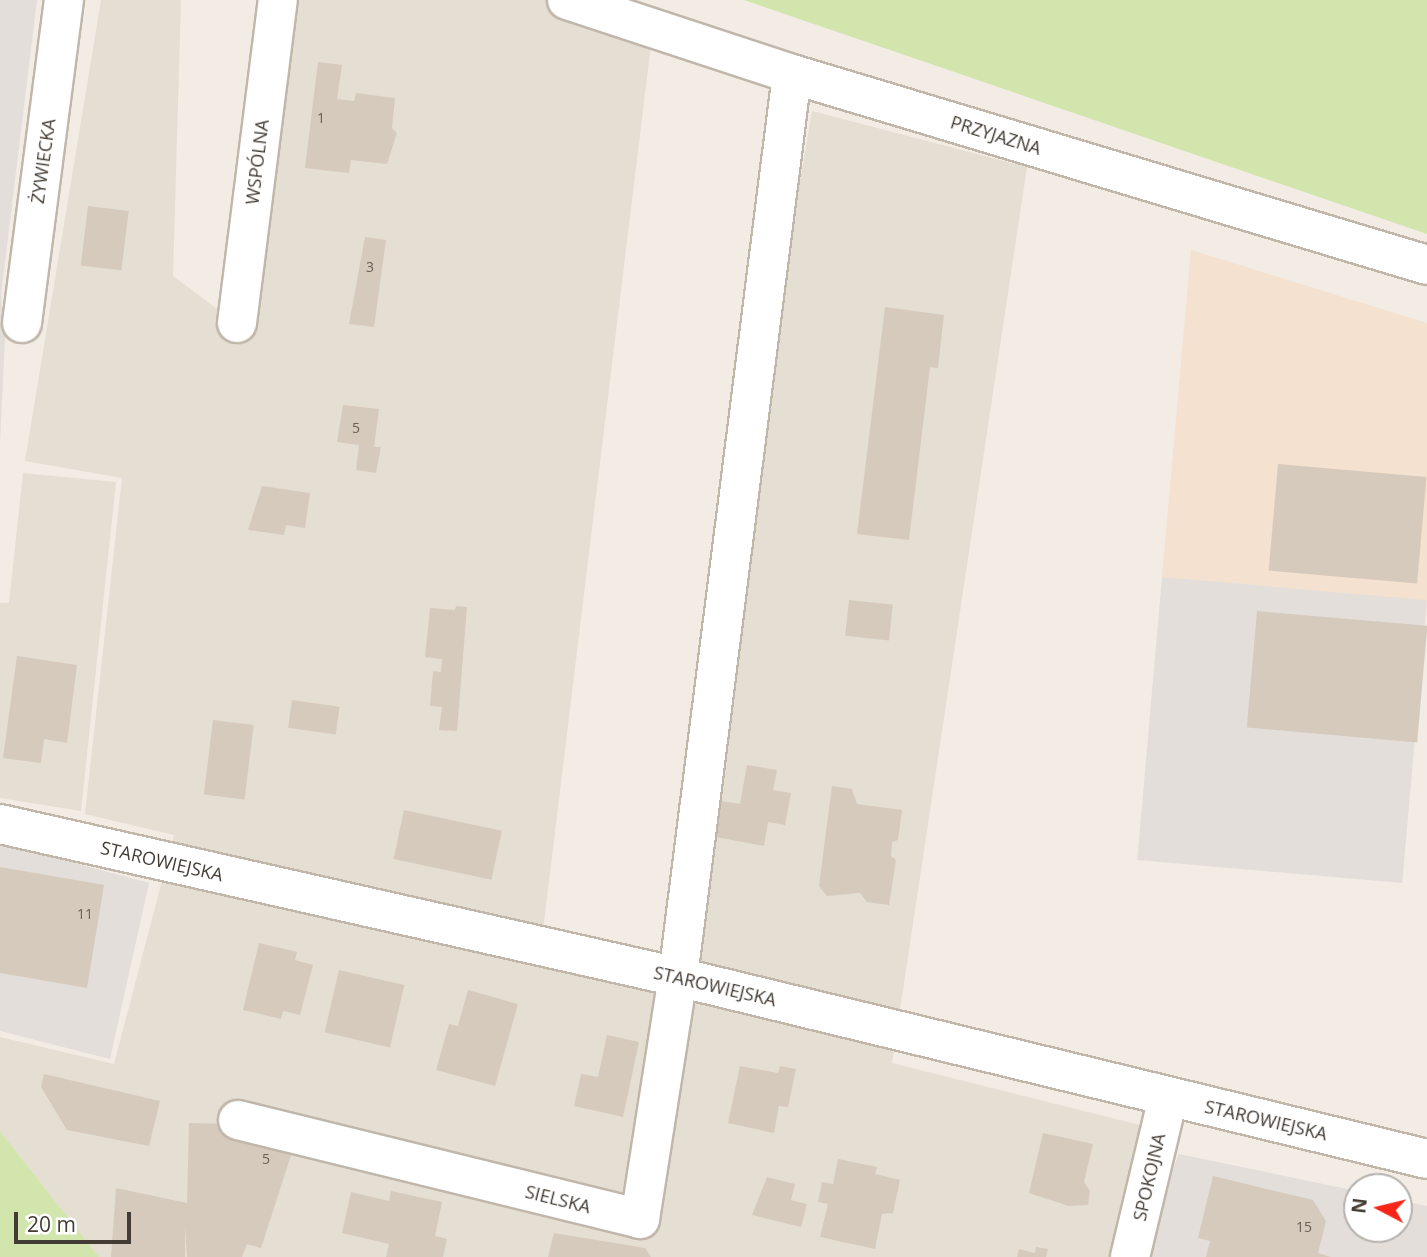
<!DOCTYPE html>
<html>
<head>
<meta charset="utf-8">
<style>
  body { margin:0 }
  #map { position:relative; width:1427px; height:1257px; overflow:hidden; background:#f2ece4; font-family:"Open Sans",sans-serif }
  div>[style] { position:absolute }
  [style*='--x'] { left:calc(var(--x)*1px); top:calc(var(--y)*1px); width:calc(var(--w)*1px); rotate:calc(var(--a)*1deg) }
  .residential>* { inset:0; background:#e5ded2 }
  .commercial>* { inset:0; background:#f4e1cf }
  .industrial>* { inset:0; background:#e3ded9; transform-origin:0 0 }
  .green>* { inset:0; background:#d1e5ad }
  .building>* { inset:0; background:#d6cabd; transform-origin:0 0 }
  .roads { filter:drop-shadow(2px 0 #c0b6aa) drop-shadow(-2px 0 #c0b6aa) drop-shadow(0 2px #c0b6aa) drop-shadow(0 -2px #c0b6aa) }
  .minor>* { height:38px; margin:-19px; padding:0 19px; transform-origin:19px; border-radius:19px; background:#fff }
  span { translate:-50% -50%; white-space:nowrap; text-align:center; line-height:1.15; -webkit-text-stroke:5px #fff; paint-order:stroke }
  .number-label { font-size:14px; color:#686056 }
  .number-label span { -webkit-text-stroke-width:0 }
  .street-label { font-size:18px; color:#433c34 }
  .north { position:absolute; left:1343px; top:1173px; width:70px; height:70px; box-sizing:border-box; background:#fff; border:2px solid #b4b1ae; border-radius:50%; rotate:277deg; font-size:19px; font-weight:700; line-height:28px; text-align:center; color:#433c34 }
  .north::after { content:''; display:block; margin:auto; width:24px; height:32px; background:#f52517; clip-path:polygon(50% 0,100% 100%,50% 72%,0 100%) }
  .scale { position:absolute; left:14px; top:1212px; width:117px; height:32px; box-sizing:border-box; border:4px solid #433c34; border-top:0; padding-left:9px; font-size:21px; line-height:24px; white-space:nowrap; color:#433c34; -webkit-text-stroke:5px #fff; paint-order:stroke }
</style>
</head>
<body>
<div id="map">
  <div class="residential">
    <i style="clip-path:polygon(101px 0,181px 0,173px 276px,236px 323px,278px 0,567px 0,653px 28px,541px 947px,677px 976px,718px 661px,812px 111px,1027px 167px,892px 1063px,1140px 1125px,1111px 1257px,99px 1257px,0 1131px,0 1037px,114px 1064px,174px 835px,85px 814px,122px 478px,25px 461px)"></i>
    <i style="clip-path:polygon(23px 473px,116px 482px,81px 811px,0 798px,0 603px,9px 603px)"></i>
  </div>
  <div class="commercial">
    <i style="clip-path:polygon(1191px 250px,1427px 323px,1427px 602px,1162px 577px)"></i>
  </div>
  <div class="industrial">
    <i style="clip-path:polygon(0 0,37px 0,1px 295px,5px 337px,0 443px)"></i>
    <i style="left:1162px;top:577px;width:266px;height:284px;rotate:5deg"></i>
    <i style="clip-path:polygon(0 843px,149px 883px,110px 1059px,0 1031px)"></i>
    <i style="clip-path:polygon(1179px 1154px,1357px 1191px,1357px 1229px,1399px 1229px,1399px 1200px,1427px 1206px,1427px 1257px,1138px 1257px)"></i>
  </div>
  <div class="green">
    <i style="clip-path:polygon(744px 0,1427px 0,1427px 234px)"></i>
    <i style="clip-path:polygon(0 1131px,99px 1257px,0 1257px)"></i>
  </div>
  <div class="building">
    <i style="clip-path:polygon(318px 62px,342px 65px,337px 99px,354px 101px,356px 93px,395px 98px,392px 128px,397px 133px,387px 164px,351px 160px,349px 173px,305px 168px)"></i>
    <i style="left:88px;top:206px;width:41px;height:60px;rotate:7deg"></i>
    <i style="clip-path:polygon(365px 237px,386px 240px,374px 327px,349px 324px)"></i>
    <i style="clip-path:polygon(885px 307px,944px 315px,938px 368px,930px 367px,909px 540px,857px 534px)"></i>
    <i style="clip-path:polygon(343px 405px,379px 409px,374px 447px,381px 447px,376px 473px,356px 470px,359px 445px,337px 442px)"></i>
    <i style="left:1278px;top:464px;width:149px;height:107px;rotate:5deg"></i>
    <i style="clip-path:polygon(262px 486px,310px 493px,305px 528px,286px 525px,284px 535px,248px 530px)"></i>
    <i style="left:849px;top:600px;width:44px;height:36px;rotate:6deg"></i>
    <i style="clip-path:polygon(456px 606px,467px 607px,457px 731px,439px 730px,442px 707px,430px 706px,433px 671px,441px 672px,442px 659px,425px 657px,430px 608px,455px 610px)"></i>
    <i style="left:1257px;top:611px;width:171px;height:117px;rotate:5deg"></i>
    <i style="clip-path:polygon(17px 656px,77px 665px,67px 743px,44px 739px,41px 763px,3px 758px)"></i>
    <i style="left:292px;top:700px;width:48px;height:28px;rotate:8deg"></i>
    <i style="left:213px;top:720px;width:41px;height:75px;rotate:7deg"></i>
    <i style="clip-path:polygon(747px 765px,777px 770px,773px 790px,791px 793px,785px 825px,768px 822px,764px 846px,716px 837px,721px 801px,740px 804px)"></i>
    <i style="clip-path:polygon(832px 786px,852px 789px,857px 804px,902px 810px,898px 840px,892px 842px,891px 856px,896px 860px,889px 905px,867px 902px,860px 893px,827px 896px,819px 886px)"></i>
    <i style="left:404px;top:810px;width:100px;height:50px;rotate:12deg"></i>
    <i style="clip-path:polygon(0 867px,104px 885px,87px 988px,0 973px)"></i>
    <i style="clip-path:polygon(259px 943px,297px 952px,295px 960px,313px 965px,300px 1015px,283px 1011px,281px 1019px,243px 1010px)"></i>
    <i style="left:339px;top:970px;width:67px;height:64px;rotate:13deg"></i>
    <i style="clip-path:polygon(468px 990px,518px 1004px,495px 1086px,436px 1070px,449px 1024px,458px 1026px)"></i>
    <i style="clip-path:polygon(607px 1035px,639px 1042px,623px 1117px,574px 1106px,581px 1074px,598px 1077px)"></i>
    <i style="clip-path:polygon(740px 1066px,778px 1073px,780px 1066px,796px 1069px,788px 1107px,779px 1106px,774px 1133px,728px 1123px)"></i>
    <i style="clip-path:polygon(44px 1074px,160px 1101px,149px 1146px,67px 1130px,41px 1087px)"></i>
    <i style="clip-path:polygon(189px 1123px,239px 1124px,297px 1137px,261px 1248px,247px 1244px,242px 1257px,187px 1257px,185px 1225px,185px 1257px,111px 1257px,116px 1188px,187px 1203px)"></i>
    <i style="clip-path:polygon(1043px 1133px,1093px 1144px,1084px 1182px,1090px 1191px,1088px 1205px,1069px 1206px,1029px 1193px)"></i>
    <i style="clip-path:polygon(838px 1159px,877px 1167px,875px 1174px,900px 1180px,893px 1213px,882px 1214px,875px 1249px,820px 1237px,828px 1204px,818px 1202px,822px 1182px,833px 1184px)"></i>
    <i style="clip-path:polygon(1213px 1176px,1313px 1200px,1326px 1221px,1318px 1253px,1331px 1257px,1206px 1257px,1210px 1241px,1198px 1238px)"></i>
    <i style="clip-path:polygon(767px 1177px,795px 1184px,791px 1200px,807px 1204px,801px 1227px,752px 1215px)"></i>
    <i style="clip-path:polygon(391px 1191px,442px 1202px,435px 1236px,447px 1239px,443px 1257px,386px 1257px,389px 1244px,342px 1233px,351px 1192px,389px 1201px)"></i>
    <i style="clip-path:polygon(554px 1233px,645px 1248px,651px 1257px,548px 1257px)"></i>
    <i style="clip-path:polygon(1036px 1247px,1048px 1249px,1046px 1257px,1017px 1257px,1019px 1249px,1035px 1253px)"></i>
  </div>
  <div class="roads">
    <div class="minor">
      <i style="--x:567;--y:0;--w:237;--a:18.2"></i>
      <i style="--x:792;--y:74;--w:663;--a:16.74"></i>
      <i style="--x:22;--y:323;--w:326;--a:-82.6"></i>
      <i style="--x:237;--y:323;--w:326;--a:-82.8"></i>
      <i style="--x:0;--y:824;--w:695;--a:12.72"></i>
      <i style="--x:678;--y:977;--w:771;--a:13.66"></i>
      <i style="--x:238;--y:1120;--w:414;--a:13.8"></i>
      <i style="--x:640;--y:1219;--w:245;--a:-81.1"></i>
      <i style="--x:678;--y:977;--w:910;--a:-82.8"></i>
      <i style="--x:1130;--y:1257;--w:164;--a:-76.6"></i>
    </div>
  </div>
  <div class="number-label">
    <span style="left:321px;top:118px">1</span>
    <span style="left:370px;top:267px">3</span>
    <span style="left:356px;top:428px">5</span>
    <span style="left:85px;top:914px">11</span>
    <span style="left:266px;top:1159px">5</span>
    <span style="left:1304px;top:1227px">15</span>
  </div>
  <div class="street-label">
    <span style="left:996px;top:135px;rotate:17deg">PRZYJAZNA</span>
    <span style="left:43px;top:161px;rotate:-82deg">ŻYWIECKA</span>
    <span style="left:257px;top:162px;rotate:-83deg">WSPÓLNA</span>
    <span style="left:162px;top:861px;rotate:13deg">STAROWIEJSKA</span>
    <span style="left:715px;top:986px;rotate:13deg">STAROWIEJSKA</span>
    <span style="left:1266px;top:1120px;rotate:13deg">STAROWIEJSKA</span>
    <span style="left:1149px;top:1177px;rotate:-77deg">SPOKOJNA</span>
    <span style="left:558px;top:1199px;rotate:14deg">SIELSKA</span>
  </div>
  <div class="north">N</div>
  <div class="scale">20 m</div>
</div>
</body>
</html>
